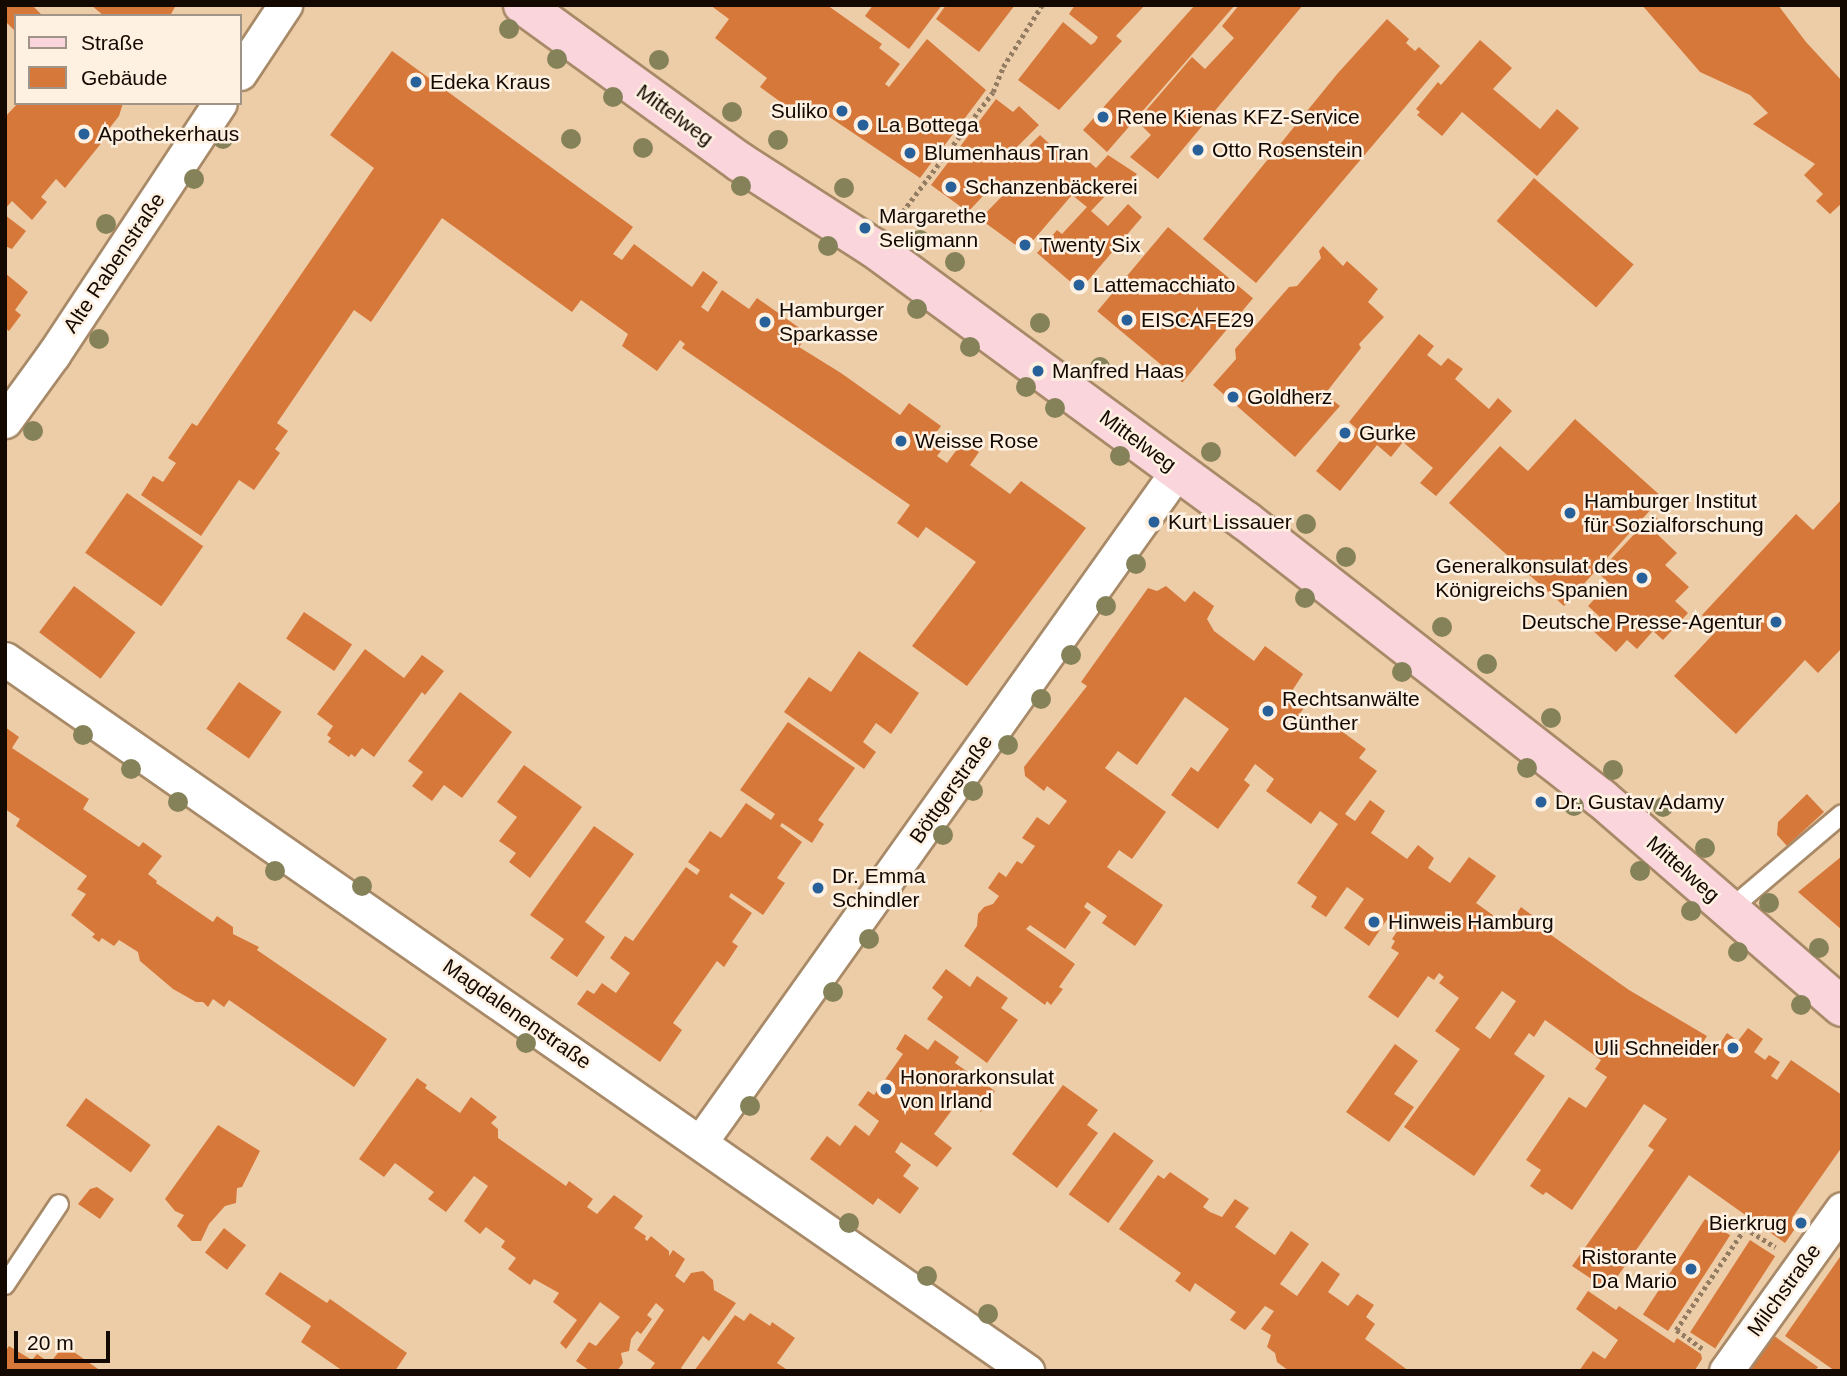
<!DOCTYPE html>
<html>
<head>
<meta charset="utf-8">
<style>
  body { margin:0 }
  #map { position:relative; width:1847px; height:1376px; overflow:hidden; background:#edcda8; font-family:Helvetica,sans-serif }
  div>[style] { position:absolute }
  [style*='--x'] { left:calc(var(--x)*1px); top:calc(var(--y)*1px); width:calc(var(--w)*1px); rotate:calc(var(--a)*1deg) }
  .building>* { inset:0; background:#d7783b; transform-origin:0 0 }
  .path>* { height:4.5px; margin-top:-2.25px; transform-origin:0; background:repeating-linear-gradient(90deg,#947c63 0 3.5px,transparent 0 7px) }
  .roads { filter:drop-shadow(2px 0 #a88a68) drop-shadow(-2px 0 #a88a68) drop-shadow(0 2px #a88a68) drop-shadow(0 -2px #a88a68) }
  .lane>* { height:18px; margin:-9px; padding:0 9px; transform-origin:9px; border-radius:9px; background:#fff }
  .street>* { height:33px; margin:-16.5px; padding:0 16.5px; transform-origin:16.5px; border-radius:16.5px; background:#fff }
  .secondary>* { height:38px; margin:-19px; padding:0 19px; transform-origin:19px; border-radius:19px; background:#fbd5dc }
  .trees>* { width:20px; height:20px; margin:-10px; border-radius:50%; background:#85825a }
  .dots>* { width:19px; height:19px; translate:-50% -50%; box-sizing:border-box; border:4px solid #fef1e2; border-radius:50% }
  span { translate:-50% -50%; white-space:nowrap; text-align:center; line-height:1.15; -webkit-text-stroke:5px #fef1e2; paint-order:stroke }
  .poi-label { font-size:21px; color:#140901 }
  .left { translate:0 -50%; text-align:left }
  .right { translate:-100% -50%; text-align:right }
  .street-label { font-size:21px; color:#140901 }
  .frame { position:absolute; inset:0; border:7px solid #140901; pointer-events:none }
  .legend { position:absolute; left:14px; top:14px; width:228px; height:91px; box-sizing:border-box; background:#fef1e2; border:2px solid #a09488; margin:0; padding:9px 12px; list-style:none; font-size:21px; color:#140901 }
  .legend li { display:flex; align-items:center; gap:14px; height:35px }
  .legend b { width:35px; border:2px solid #a09488 }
  .scale { position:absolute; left:14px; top:1331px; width:96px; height:32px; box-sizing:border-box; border:4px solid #140901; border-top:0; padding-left:9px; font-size:21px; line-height:24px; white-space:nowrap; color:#140901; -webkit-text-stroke:5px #fef1e2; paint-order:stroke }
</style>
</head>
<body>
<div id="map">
  <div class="building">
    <i style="clip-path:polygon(5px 5px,32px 5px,43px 16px,16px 16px,16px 32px,5px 21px)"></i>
    <i style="clip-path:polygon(91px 5px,176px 5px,170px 16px,104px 16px)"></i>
    <i style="clip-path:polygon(710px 5px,827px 5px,882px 44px,879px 48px,900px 64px,885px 84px,889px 87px,927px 39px,986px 90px,920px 178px,813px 106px,804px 119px,760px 87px,767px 78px,715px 38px,729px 19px)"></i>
    <i style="clip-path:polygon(873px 5px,942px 5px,909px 49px,865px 16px)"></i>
    <i style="clip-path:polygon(946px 5px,1015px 5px,979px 52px,936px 19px)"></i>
    <i style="clip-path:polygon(1075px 5px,1145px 5px,1116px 36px,1122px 41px,1059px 110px,1018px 80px,1063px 22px,1091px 45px,1095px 42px,1098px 37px,1069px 14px)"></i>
    <i style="clip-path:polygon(1195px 5px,1235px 5px,1107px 152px,1083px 130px)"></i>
    <i style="clip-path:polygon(1239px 5px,1303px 5px,1158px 179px,1130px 157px,1151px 135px,1137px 121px,1192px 57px,1205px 69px,1234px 38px,1222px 26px)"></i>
    <i style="clip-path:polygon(1642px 5px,1778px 5px,1806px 42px,1842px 81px,1842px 203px,1830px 214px,1816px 201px,1823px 194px,1804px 175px,1815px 164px,1753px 124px,1768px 113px,1750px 95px,1700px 72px)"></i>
    <i style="clip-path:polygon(1387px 19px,1409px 39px,1406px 43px,1415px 51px,1419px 47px,1440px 66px,1256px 283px,1203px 239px,1338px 73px)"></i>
    <i style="clip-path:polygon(1480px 40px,1512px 68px,1493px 89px,1540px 129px,1557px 109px,1579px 128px,1537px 176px,1462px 112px,1442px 136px,1417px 115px,1420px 112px,1416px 109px,1438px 82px,1441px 85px)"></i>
    <i style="clip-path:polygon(392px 51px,633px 227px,613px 254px,622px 260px,634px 244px,692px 287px,703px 271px,718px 282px,701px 307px,708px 312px,722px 290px,749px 309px,757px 298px,808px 334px,799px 347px,841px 373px,900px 415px,909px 403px,941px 426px,933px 437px,945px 446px,937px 456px,947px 463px,963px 441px,979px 452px,970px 465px,1010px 494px,1021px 481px,1086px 528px,967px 686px,912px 646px,976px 562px,926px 527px,918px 538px,897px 523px,910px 505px,682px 348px,685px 344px,680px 340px,657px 371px,622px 346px,628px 334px,581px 300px,572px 312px,442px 218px,371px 322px,354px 310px,277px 423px,288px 431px,275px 449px,280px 453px,254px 490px,239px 480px,201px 536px,141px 495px,153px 476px,163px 482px,176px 463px,168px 458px,192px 423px,197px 426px,374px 168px,330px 135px)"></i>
    <i style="clip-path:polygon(996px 99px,1013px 112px,1019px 106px,1039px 125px,1016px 148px,1022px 153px,1040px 135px,1067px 160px,1077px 151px,1096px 168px,1108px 155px,1137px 174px,1115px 196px,1107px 194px,1091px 211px,1108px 226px,1128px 204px,1142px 217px,1080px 290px,1037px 253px,1057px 230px,1062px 234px,1087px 207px,1072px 195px,1024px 251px,980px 219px,1008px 190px,998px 180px,968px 212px,931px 185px)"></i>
    <i style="clip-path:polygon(18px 103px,123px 103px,119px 116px,101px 139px,103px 141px,65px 188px,56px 179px,41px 197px,47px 202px,32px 220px,12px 201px,5px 209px,5px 117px)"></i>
    <i style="left:1534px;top:178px;width:132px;height:57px;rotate:41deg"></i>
    <i style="clip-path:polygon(5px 215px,26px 231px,12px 249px,5px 246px)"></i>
    <i style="left:1168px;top:227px;width:111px;height:110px;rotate:40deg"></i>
    <i style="clip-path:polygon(1323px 246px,1343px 266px,1347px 261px,1378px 289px,1368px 302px,1384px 317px,1359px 344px,1361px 348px,1325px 394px,1340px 406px,1295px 457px,1213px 385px,1236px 359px,1235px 349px,1289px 287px,1297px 286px,1321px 258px,1319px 251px)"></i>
    <i style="clip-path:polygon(5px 273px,28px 292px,15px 310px,21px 315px,9px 331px,5px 328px)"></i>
    <i style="clip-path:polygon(1419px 334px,1434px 346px,1427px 355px,1441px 366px,1448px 358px,1463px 369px,1455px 379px,1489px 409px,1498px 398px,1512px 411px,1436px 496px,1420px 483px,1433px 468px,1403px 442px,1391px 457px,1377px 445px,1340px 491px,1316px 471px,1348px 431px,1353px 435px,1357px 429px,1349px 422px)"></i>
    <i style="clip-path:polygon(1575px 419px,1662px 497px,1564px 606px,1449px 503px,1500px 446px,1528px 471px)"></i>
    <i style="left:127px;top:493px;width:93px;height:73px;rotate:35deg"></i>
    <i style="clip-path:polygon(1842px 499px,1842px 648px,1818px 673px,1805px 660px,1736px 734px,1674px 676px,1718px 629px,1702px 615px,1796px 514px,1813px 530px)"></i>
    <i style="clip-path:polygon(1653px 514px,1664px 525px,1657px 534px,1677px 553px,1665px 565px,1689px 587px,1675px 601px,1688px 613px,1663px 640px,1653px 631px,1637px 649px,1627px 640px,1616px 652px,1590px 628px,1600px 617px,1588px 606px,1609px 583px,1598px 573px)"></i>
    <i style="left:74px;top:586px;width:77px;height:58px;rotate:37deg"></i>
    <i style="clip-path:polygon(evenodd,1166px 586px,1185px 602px,1194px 591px,1214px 606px,1207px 619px,1214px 631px,1254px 661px,1265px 646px,1303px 674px,1292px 691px,1308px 702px,1299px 715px,1315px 727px,1322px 717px,1366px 749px,1359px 758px,1377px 771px,1345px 814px,1355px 821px,1370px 800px,1385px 811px,1371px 833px,1407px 859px,1418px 845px,1434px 858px,1428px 868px,1450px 883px,1469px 857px,1496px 876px,1476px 903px,1508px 926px,1521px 907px,1540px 921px,1542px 917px,1549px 922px,1544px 930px,1629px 990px,1707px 1036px,1699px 1048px,1711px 1057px,1727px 1033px,1738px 1041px,1748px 1028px,1763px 1039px,1754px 1052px,1765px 1060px,1769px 1055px,1780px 1062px,1771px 1076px,1777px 1080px,1791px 1060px,1842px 1095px,1842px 1147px,1792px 1218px,1799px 1223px,1785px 1243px,1689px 1175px,1608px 1290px,1572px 1266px,1654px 1150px,1648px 1146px,1667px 1119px,1644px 1104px,1572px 1210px,1546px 1192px,1543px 1195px,1530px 1186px,1541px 1170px,1526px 1160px,1569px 1097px,1586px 1108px,1607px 1077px,1595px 1069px,1601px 1060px,1545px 1020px,1534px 1037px,1529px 1033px,1514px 1054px,1545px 1076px,1474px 1176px,1404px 1127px,1460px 1049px,1435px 1031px,1459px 998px,1439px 983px,1444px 977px,1439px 973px,1434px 980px,1428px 976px,1398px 1018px,1368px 997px,1399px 953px,1391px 948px,1395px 941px,1392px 939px,1400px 927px,1388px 918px,1369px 946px,1344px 928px,1364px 899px,1347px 887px,1326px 917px,1311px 907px,1317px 897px,1297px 883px,1338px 824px,1320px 811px,1311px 824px,1266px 791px,1274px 779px,1255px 764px,1244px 780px,1250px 785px,1218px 829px,1171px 795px,1191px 767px,1198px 772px,1229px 729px,1185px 697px,1137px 765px,1118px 751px,1105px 768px,1166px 812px,1132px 859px,1119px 850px,1107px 867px,1163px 905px,1135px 946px,1102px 923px,1107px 916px,1087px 902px,1084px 907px,1091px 912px,1065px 949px,1030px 925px,1026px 929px,1075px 964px,1059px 987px,1063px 989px,1051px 1005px,1047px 1001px,1045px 1005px,964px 946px,977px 926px,978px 914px,984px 907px,993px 904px,999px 896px,988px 888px,999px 872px,1006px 877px,1017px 861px,1022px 864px,1035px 846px,1022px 838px,1037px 817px,1049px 825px,1067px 801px,1047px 786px,1044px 791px,1025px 776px,1024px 767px,1087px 686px,1081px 682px,1148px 588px,1157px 591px,1166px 586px,1502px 991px,1516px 1001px,1490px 1039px,1475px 1028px,1502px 991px)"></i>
    <i style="left:304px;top:612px;width:58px;height:32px;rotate:34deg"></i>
    <i style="clip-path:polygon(365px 649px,404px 678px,422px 655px,444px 671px,425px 695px,422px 692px,374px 757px,362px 748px,355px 757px,351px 754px,349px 757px,328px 742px,331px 738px,327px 735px,333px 726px,317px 714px)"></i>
    <i style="clip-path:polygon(859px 651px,919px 693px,891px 734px,876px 723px,863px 742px,876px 752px,864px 769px,784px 712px,809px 677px,831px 692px)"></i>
    <i style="left:239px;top:682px;width:52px;height:57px;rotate:35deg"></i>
    <i style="clip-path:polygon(460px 692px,512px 732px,462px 798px,444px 785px,432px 801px,412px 786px,423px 772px,408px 761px)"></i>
    <i style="clip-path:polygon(788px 722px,855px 768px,818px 820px,824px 824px,812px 843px,782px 823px,780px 826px,802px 842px,777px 878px,785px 883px,763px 915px,731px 893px,729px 897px,752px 913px,732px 942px,738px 946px,724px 967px,717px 961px,673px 1023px,682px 1030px,660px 1062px,577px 1004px,587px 990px,594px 994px,602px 983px,616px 993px,630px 973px,610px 958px,625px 936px,633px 941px,686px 867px,697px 875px,700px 870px,688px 862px,710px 831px,721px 838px,746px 803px,771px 820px,775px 814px,740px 790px)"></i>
    <i style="clip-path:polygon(5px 727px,19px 737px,12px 748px,89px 799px,83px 809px,139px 847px,143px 842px,162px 856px,148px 874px,157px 881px,156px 883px,213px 922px,217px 916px,233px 927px,233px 934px,259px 947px,257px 950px,387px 1039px,354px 1087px,229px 1000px,224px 1007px,213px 999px,208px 1007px,203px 1002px,196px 1002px,173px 989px,140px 961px,138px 952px,119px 940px,114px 946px,102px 938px,99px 942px,92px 937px,95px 934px,71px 915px,86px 894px,77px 889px,87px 876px,16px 826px,20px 819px,5px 809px)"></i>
    <i style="clip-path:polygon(524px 765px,582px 807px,530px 878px,509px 862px,516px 853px,499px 841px,517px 817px,497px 802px)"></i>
    <i style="clip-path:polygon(1807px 794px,1824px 812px,1787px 846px,1777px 835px,1778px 822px)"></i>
    <i style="clip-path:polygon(594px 826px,634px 854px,585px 922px,605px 937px,577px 977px,550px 958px,564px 939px,530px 915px)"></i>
    <i style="clip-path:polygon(1842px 856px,1842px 930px,1798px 892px)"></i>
    <i style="clip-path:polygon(946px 969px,970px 987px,977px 976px,1008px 998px,1001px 1008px,1018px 1020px,987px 1063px,927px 1019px,943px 997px,932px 988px)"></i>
    <i style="clip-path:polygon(905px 1034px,928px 1050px,935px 1040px,959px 1057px,955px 1063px,995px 1091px,981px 1112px,961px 1098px,934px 1134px,952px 1148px,937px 1167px,901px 1142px,895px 1152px,911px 1165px,903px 1176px,919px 1188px,900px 1214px,878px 1198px,873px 1205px,810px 1159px,827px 1136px,840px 1146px,855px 1125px,869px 1136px,879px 1121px,858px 1105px,868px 1091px,874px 1095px,903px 1054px,896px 1049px)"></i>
    <i style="clip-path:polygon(1395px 1044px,1418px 1061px,1394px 1094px,1414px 1107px,1389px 1142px,1346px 1112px)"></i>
    <i style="clip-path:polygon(417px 1078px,427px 1085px,425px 1088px,460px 1113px,471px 1097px,497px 1117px,491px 1123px,498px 1129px,498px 1138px,566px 1186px,569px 1181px,593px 1199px,587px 1207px,597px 1214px,614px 1195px,643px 1216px,634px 1228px,646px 1236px,645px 1239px,647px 1241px,651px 1236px,669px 1251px,669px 1256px,673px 1250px,685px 1259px,675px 1276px,684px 1283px,691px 1273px,703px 1271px,713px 1280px,714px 1290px,736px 1303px,709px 1341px,703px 1336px,681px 1368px,684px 1371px,649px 1371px,655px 1363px,637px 1350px,664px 1310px,656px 1303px,647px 1315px,652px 1319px,641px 1334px,637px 1331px,631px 1339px,629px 1351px,621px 1353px,623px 1363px,617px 1371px,590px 1371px,576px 1361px,589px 1342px,596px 1346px,620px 1317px,600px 1302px,566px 1349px,560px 1343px,577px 1320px,553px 1302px,559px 1293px,534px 1279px,530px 1285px,508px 1269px,516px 1258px,501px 1247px,505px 1241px,486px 1227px,480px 1234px,464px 1221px,488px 1186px,474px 1176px,446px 1212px,428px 1199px,434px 1192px,395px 1163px,384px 1177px,359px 1159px)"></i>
    <i style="clip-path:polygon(1063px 1085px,1098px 1110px,1087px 1125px,1098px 1133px,1057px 1188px,1012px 1154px)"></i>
    <i style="left:86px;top:1098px;width:80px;height:34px;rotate:36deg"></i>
    <i style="clip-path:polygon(218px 1125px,260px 1151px,242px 1187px,237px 1188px,236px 1203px,225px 1206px,209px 1224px,201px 1241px,192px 1241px,177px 1226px,184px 1215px,175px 1211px,165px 1199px)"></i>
    <i style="left:1114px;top:1132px;width:49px;height:77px;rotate:36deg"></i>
    <i style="clip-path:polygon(1170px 1172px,1209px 1199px,1203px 1207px,1210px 1212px,1222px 1217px,1235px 1199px,1249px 1208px,1235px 1227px,1275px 1255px,1291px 1231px,1309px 1244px,1280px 1284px,1297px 1296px,1322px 1261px,1340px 1274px,1328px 1292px,1348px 1306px,1357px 1294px,1374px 1305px,1366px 1317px,1375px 1324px,1365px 1339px,1409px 1371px,1289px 1371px,1277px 1362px,1275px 1353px,1267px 1347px,1271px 1335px,1261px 1329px,1274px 1311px,1265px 1306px,1245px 1330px,1230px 1320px,1236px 1312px,1195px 1283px,1190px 1292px,1175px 1281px,1181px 1273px,1119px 1229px,1158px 1175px,1164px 1179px)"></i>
    <i style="clip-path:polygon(97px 1187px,114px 1199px,100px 1219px,78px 1204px,90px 1189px)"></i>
    <i style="left:1705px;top:1219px;width:30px;height:114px;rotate:33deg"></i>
    <i style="left:224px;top:1228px;width:28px;height:31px;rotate:38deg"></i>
    <i style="left:1750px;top:1240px;width:30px;height:110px;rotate:33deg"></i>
    <i style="clip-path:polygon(1842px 1254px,1842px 1371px,1835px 1371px,1785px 1336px)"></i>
    <i style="clip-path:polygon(280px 1272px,327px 1303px,330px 1299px,407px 1353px,395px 1371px,343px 1371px,301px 1342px,311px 1326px,265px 1294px)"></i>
    <i style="clip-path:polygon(1588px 1291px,1616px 1310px,1619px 1306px,1674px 1343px,1677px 1338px,1701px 1354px,1702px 1359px,1695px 1370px,1689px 1371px,1579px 1371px,1593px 1351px,1605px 1359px,1618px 1340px,1576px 1309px)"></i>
    <i style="clip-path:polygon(750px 1313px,770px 1326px,772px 1322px,795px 1338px,777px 1363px,789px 1371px,694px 1371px,735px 1315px,744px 1321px)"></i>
    <i style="clip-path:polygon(1770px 1333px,1818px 1367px,1815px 1371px,1744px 1371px)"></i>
    <i style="clip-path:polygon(64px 1345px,101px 1371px,5px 1371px,5px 1352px,9px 1346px,32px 1360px,37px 1354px,50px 1363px)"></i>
  </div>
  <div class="path">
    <i style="--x:894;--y:223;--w:164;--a:-52.9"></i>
    <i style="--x:993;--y:92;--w:27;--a:-68"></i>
    <i style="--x:1003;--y:67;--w:73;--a:-57.8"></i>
    <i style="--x:1702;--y:1349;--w:32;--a:-144"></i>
    <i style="--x:1676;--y:1330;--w:123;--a:-55.9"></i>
    <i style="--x:1745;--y:1228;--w:36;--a:32"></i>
  </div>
  <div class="roads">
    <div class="lane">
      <i style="--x:1729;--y:910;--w:148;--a:-40.3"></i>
      <i style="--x:5;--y:1285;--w:97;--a:-56.3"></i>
    </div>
    <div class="street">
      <i style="--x:240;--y:73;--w:82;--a:-56.5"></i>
      <i style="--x:5;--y:421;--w:82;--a:-54"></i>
      <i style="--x:53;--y:355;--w:302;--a:-56.5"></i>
      <i style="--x:5;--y:659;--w:1246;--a:34.86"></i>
      <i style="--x:701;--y:1141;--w:823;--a:-54.59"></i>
      <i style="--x:1726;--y:1371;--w:199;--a:-54.4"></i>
    </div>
    <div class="secondary">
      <i style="--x:523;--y:5;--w:268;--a:35.9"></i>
      <i style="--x:740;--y:162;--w:159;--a:32.7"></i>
      <i style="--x:874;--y:248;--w:461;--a:36.3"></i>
      <i style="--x:1246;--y:521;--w:450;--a:38"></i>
      <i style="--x:1601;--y:798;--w:319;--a:40.9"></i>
    </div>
  </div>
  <div class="trees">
    <i style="left:509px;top:29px"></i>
    <i style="left:557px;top:59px"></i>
    <i style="left:659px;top:60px"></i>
    <i style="left:613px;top:97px"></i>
    <i style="left:732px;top:112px"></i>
    <i style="left:223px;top:139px"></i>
    <i style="left:571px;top:139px"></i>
    <i style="left:778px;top:140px"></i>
    <i style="left:643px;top:148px"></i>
    <i style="left:194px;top:179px"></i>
    <i style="left:741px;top:186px"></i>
    <i style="left:844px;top:188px"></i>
    <i style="left:106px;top:224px"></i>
    <i style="left:920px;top:240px"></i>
    <i style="left:828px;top:246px"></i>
    <i style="left:955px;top:262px"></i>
    <i style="left:917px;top:309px"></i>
    <i style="left:1040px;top:323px"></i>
    <i style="left:99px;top:339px"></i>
    <i style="left:970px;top:347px"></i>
    <i style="left:1100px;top:367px"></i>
    <i style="left:1026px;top:387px"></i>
    <i style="left:1055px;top:408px"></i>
    <i style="left:33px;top:431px"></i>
    <i style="left:1211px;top:452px"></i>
    <i style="left:1120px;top:456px"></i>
    <i style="left:1306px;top:524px"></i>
    <i style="left:1346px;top:557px"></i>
    <i style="left:1136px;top:564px"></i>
    <i style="left:1305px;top:598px"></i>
    <i style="left:1106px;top:606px"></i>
    <i style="left:1442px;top:627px"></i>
    <i style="left:1071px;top:655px"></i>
    <i style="left:1487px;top:664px"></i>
    <i style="left:1402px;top:672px"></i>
    <i style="left:1041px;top:699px"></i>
    <i style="left:1551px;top:718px"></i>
    <i style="left:83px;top:735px"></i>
    <i style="left:1008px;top:745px"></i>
    <i style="left:1527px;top:768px"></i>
    <i style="left:131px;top:769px"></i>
    <i style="left:1613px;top:770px"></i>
    <i style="left:973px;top:791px"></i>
    <i style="left:178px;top:802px"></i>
    <i style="left:1574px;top:806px"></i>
    <i style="left:1663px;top:807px"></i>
    <i style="left:943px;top:835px"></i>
    <i style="left:1705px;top:848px"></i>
    <i style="left:275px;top:871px"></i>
    <i style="left:1640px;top:871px"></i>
    <i style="left:362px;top:886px"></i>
    <i style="left:1769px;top:903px"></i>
    <i style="left:1691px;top:911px"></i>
    <i style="left:869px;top:939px"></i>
    <i style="left:1819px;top:948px"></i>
    <i style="left:1738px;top:952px"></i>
    <i style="left:833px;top:992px"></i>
    <i style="left:1801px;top:1005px"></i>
    <i style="left:526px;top:1043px"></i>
    <i style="left:750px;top:1106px"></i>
    <i style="left:849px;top:1223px"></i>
    <i style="left:927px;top:1276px"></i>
    <i style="left:988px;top:1314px"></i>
  </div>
  <div class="dots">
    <i style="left:416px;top:82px;background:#286199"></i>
    <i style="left:842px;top:111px;background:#286199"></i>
    <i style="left:1103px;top:117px;background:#286199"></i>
    <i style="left:863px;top:125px;background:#286199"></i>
    <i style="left:84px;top:134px;background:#286199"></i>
    <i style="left:1198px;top:150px;background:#286199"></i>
    <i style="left:910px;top:153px;background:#286199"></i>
    <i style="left:951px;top:187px;background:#286199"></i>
    <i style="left:865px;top:228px;background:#286199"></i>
    <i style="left:1025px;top:245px;background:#286199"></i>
    <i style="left:1079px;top:285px;background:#286199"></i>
    <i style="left:1127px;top:320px;background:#286199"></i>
    <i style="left:765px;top:322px;background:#286199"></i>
    <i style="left:1038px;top:371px;background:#286199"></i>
    <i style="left:1233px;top:397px;background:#286199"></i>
    <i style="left:1345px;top:433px;background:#286199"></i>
    <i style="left:901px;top:441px;background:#286199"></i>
    <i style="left:1570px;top:513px;background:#286199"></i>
    <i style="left:1154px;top:522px;background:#286199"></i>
    <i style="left:1642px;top:578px;background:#286199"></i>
    <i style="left:1776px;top:622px;background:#286199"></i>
    <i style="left:1268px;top:711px;background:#286199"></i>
    <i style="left:1541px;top:802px;background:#286199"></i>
    <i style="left:818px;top:888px;background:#286199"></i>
    <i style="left:1374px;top:922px;background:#286199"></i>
    <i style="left:1733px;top:1048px;background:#286199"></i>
    <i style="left:886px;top:1089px;background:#286199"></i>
    <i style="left:1801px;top:1223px;background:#286199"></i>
    <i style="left:1691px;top:1269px;background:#286199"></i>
  </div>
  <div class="poi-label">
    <span class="left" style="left:430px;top:82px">Edeka Kraus</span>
    <span class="right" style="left:828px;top:111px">Suliko</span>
    <span class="left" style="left:1117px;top:117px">Rene Kienas KFZ-Service</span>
    <span class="left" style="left:877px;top:125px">La Bottega</span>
    <span class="left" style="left:98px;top:134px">Apothekerhaus</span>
    <span class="left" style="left:1212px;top:150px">Otto Rosenstein</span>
    <span class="left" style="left:924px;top:153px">Blumenhaus Tran</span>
    <span class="left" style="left:965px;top:187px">Schanzenbäckerei</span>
    <span class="left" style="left:879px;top:228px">Margarethe<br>Seligmann</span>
    <span class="left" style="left:1039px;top:245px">Twenty Six</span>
    <span class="left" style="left:1093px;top:285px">Lattemacchiato</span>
    <span class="left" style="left:779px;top:322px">Hamburger<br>Sparkasse</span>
    <span class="left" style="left:1141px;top:320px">EISCAFE29</span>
    <span class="left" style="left:1052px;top:371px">Manfred Haas</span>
    <span class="left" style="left:1247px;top:397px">Goldherz</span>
    <span class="left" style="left:1359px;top:433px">Gurke</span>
    <span class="left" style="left:915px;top:441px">Weisse Rose</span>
    <span class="left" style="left:1584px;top:513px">Hamburger Institut<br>für Sozialforschung</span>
    <span class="left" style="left:1168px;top:522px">Kurt Lissauer</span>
    <span class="right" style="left:1628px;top:578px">Generalkonsulat des<br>Königreichs Spanien</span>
    <span class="right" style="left:1762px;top:622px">Deutsche Presse-Agentur</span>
    <span class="left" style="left:1282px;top:711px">Rechtsanwälte<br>Günther</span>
    <span class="left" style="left:1555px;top:802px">Dr. Gustav Adamy</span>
    <span class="left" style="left:832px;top:888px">Dr. Emma<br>Schindler</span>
    <span class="left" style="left:1388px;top:922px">Hinweis Hamburg</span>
    <span class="right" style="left:1719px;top:1048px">Uli Schneider</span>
    <span class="left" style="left:900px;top:1089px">Honorarkonsulat<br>von Irland</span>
    <span class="right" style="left:1787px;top:1223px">Bierkrug</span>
    <span class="right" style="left:1677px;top:1269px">Ristorante<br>Da Mario</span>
  </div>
  <div class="street-label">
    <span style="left:675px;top:115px;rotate:36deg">Mittelweg</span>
    <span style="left:114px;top:263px;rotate:-56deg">Alte Rabenstraße</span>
    <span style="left:1138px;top:441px;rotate:36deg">Mittelweg</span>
    <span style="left:951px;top:789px;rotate:-55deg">Böttgerstraße</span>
    <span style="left:1683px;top:869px;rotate:41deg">Mittelweg</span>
    <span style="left:517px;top:1014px;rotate:35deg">Magdalenenstraße</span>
    <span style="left:1784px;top:1290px;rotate:-54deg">Milchstraße</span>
  </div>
  <div class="frame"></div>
  <ul class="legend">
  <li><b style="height:9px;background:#fbd5dc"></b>Straße</li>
  <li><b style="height:19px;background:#d7783b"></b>Gebäude</li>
  </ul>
  <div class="scale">20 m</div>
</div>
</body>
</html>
